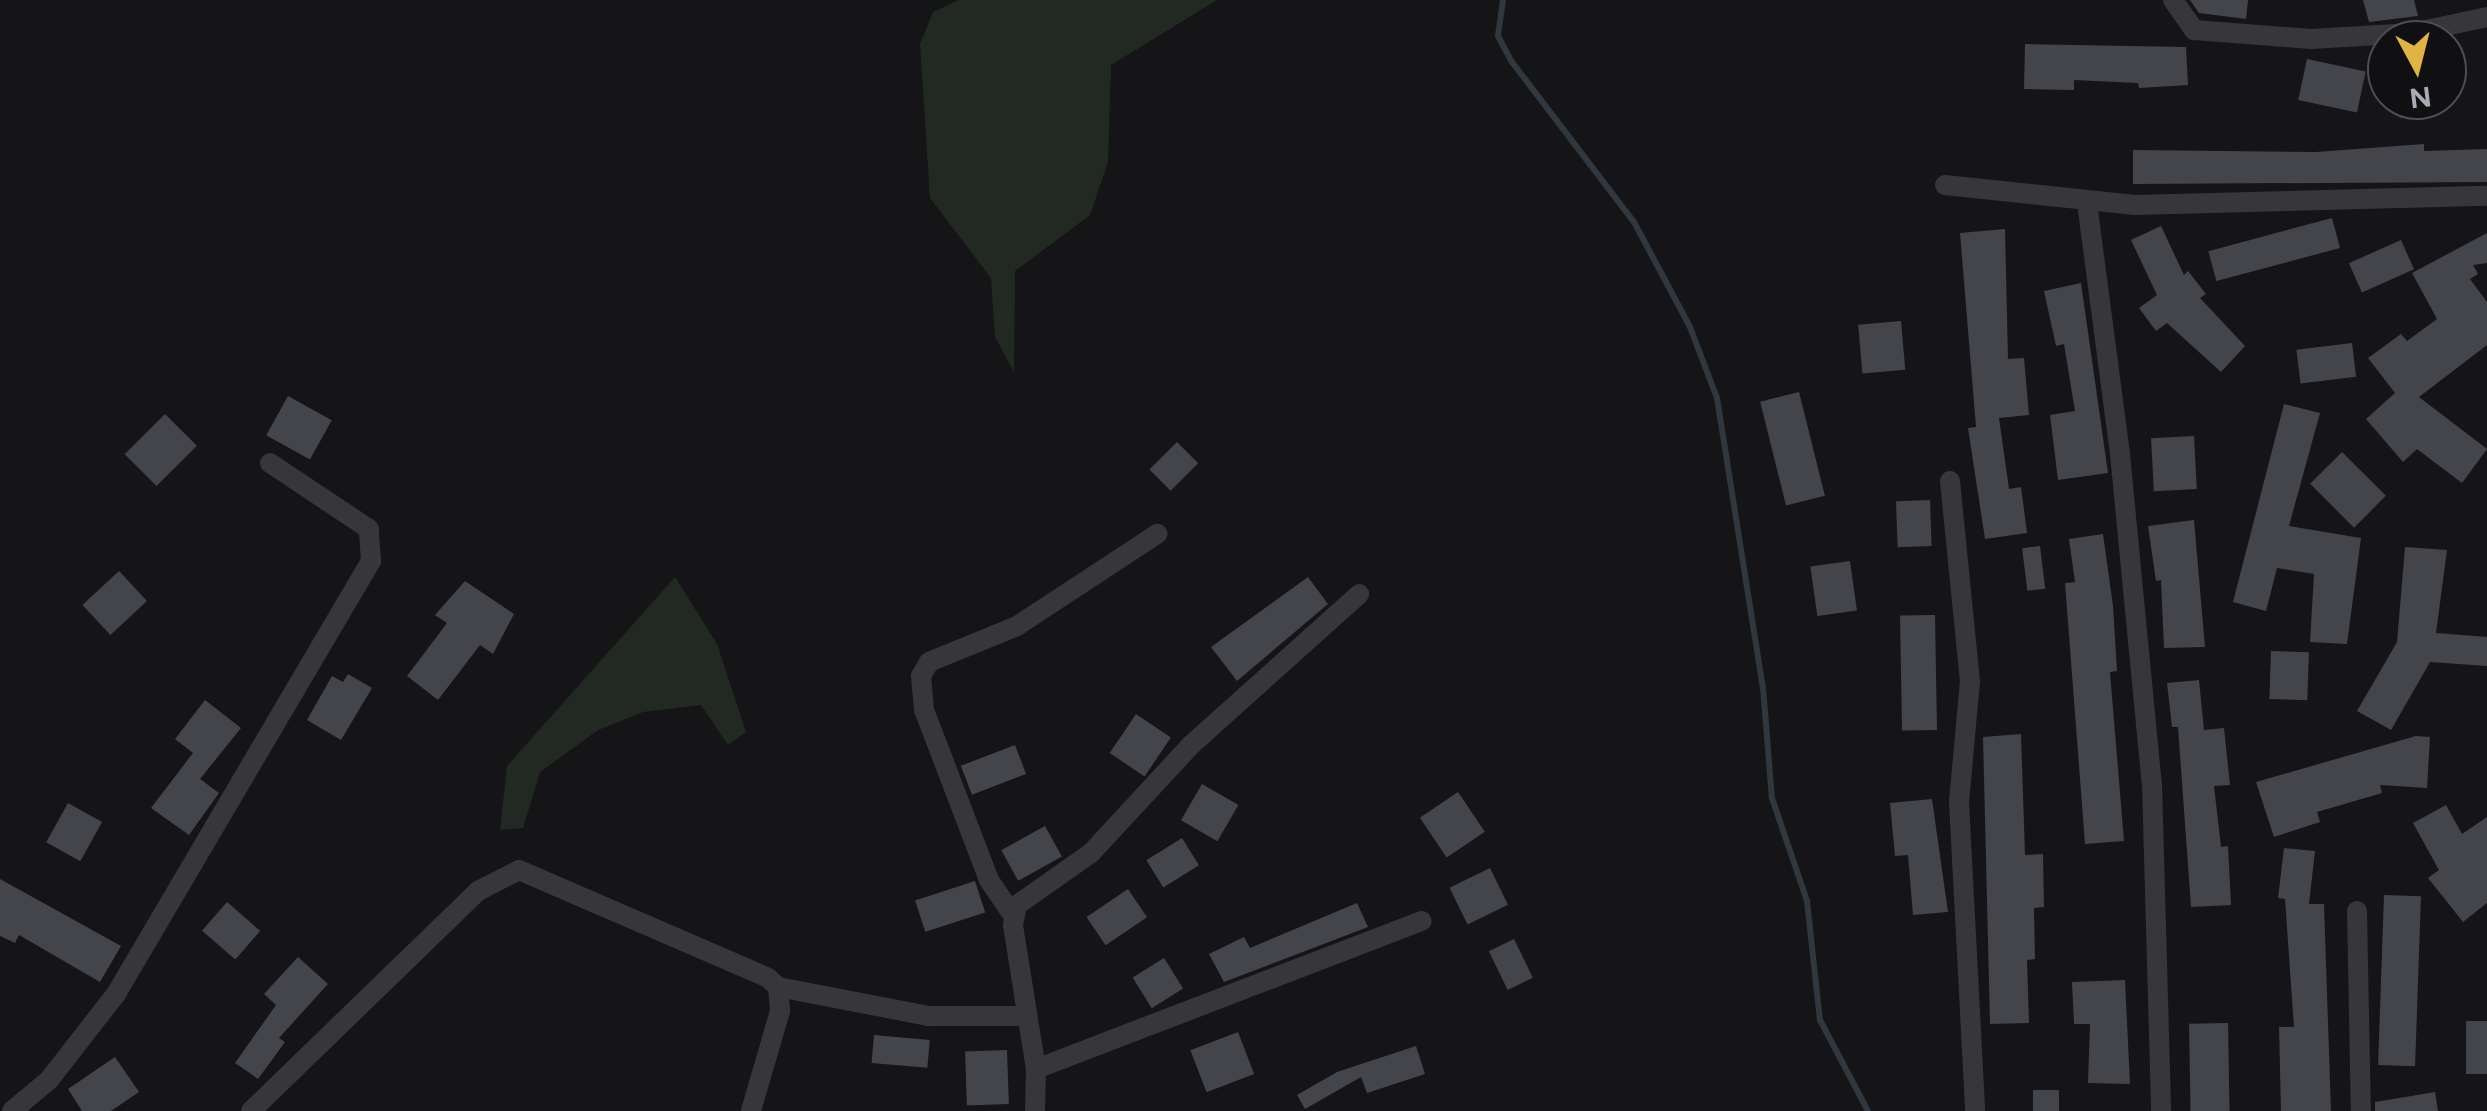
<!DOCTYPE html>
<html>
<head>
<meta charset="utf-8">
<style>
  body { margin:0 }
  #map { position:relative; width:2487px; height:1111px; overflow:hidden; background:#151517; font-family:Figtree,sans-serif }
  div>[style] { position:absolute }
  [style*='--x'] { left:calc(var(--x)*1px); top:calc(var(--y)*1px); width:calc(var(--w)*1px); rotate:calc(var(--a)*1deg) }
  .green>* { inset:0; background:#222923 }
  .stream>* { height:6px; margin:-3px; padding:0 3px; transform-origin:3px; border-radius:3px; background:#30373e }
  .building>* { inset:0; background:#44454a; transform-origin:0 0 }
  .minor>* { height:20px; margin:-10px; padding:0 10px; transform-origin:10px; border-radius:10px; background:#37373b }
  span { translate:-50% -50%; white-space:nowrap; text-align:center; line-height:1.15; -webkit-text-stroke:8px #101012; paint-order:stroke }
  .north { position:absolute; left:2367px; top:20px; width:100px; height:100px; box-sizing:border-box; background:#101012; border:2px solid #4d4e54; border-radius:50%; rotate:173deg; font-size:28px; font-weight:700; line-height:40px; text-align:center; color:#a8acb6 }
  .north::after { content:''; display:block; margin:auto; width:35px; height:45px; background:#e1b343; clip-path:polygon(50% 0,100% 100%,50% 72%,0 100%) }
</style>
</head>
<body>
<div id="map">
  <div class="green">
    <i style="clip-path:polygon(959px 0,1217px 0,1111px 65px,1108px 162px,1090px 215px,1015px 271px,1014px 372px,995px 337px,991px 278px,930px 198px,920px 44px,933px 12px)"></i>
    <i style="clip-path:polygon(675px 577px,717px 644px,746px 732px,728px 745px,701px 705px,643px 712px,598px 730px,540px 772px,523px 828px,500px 830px,507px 766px)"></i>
  </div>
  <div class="stream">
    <i style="--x:1503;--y:0;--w:36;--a:98"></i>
    <i style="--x:1498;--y:36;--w:30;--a:62"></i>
    <i style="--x:1512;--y:62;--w:201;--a:52.7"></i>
    <i style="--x:1634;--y:222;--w:119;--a:61.9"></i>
    <i style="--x:1690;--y:327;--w:76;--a:69.2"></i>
    <i style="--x:1717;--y:398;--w:293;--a:81"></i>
    <i style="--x:1763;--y:687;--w:111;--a:85.4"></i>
    <i style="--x:1772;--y:798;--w:109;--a:71.2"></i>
    <i style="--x:1807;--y:901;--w:120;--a:83.8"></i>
    <i style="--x:1820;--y:1020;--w:103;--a:62.2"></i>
  </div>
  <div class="building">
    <i style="clip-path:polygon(2190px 0,2248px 0,2246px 19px,2199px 13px)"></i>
    <i style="clip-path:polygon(2363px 0,2414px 0,2418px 16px,2369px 22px)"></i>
    <i style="clip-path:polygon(2025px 44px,2186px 47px,2188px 85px,2139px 88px,2138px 83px,2074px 80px,2074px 90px,2024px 89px)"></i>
    <i style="left:2307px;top:59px;width:60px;height:42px;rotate:12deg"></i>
    <i style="clip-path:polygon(2394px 100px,2445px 100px,2446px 104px,2400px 118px)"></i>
    <i style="clip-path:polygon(2424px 144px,2424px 151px,2487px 149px,2487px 182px,2133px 184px,2133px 150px,2316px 152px)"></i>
    <i style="left:2332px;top:218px;width:31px;height:128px;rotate:75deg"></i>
    <i style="clip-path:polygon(2161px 226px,2184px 275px,2188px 271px,2206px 294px,2200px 298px,2245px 346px,2221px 372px,2167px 323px,2156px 331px,2139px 308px,2157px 295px,2131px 240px)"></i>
    <i style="clip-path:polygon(2005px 229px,2008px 359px,2024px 358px,2029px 415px,1999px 418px,2009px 489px,2021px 487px,2027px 533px,1985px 539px,1968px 428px,1976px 427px,1960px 233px)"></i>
    <i style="clip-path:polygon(2487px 233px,2487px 263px,2473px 265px,2478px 274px,2470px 279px,2487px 302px,2487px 345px,2419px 397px,2487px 449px,2462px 483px,2417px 449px,2403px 462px,2366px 419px,2395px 393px,2368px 358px,2401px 334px,2407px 341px,2437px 319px,2412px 273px)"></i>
    <i style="left:2401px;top:240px;width:32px;height:57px;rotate:66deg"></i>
    <i style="clip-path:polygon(2081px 283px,2108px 473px,2058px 480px,2050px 415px,2075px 411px,2064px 344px,2056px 346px,2044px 291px)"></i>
    <i style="left:1901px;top:321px;width:49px;height:43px;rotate:85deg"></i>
    <i style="left:2352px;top:343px;width:34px;height:56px;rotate:83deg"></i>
    <i style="left:1799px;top:392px;width:107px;height:40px;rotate:76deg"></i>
    <i style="left:288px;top:396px;width:50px;height:45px;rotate:29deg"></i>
    <i style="clip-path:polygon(2284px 404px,2320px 413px,2289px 526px,2361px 538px,2347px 644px,2310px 642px,2314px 574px,2277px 568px,2266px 611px,2233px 602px)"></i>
    <i style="left:165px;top:414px;width:45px;height:57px;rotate:45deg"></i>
    <i style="left:2194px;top:436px;width:53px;height:43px;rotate:87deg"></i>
    <i style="left:1177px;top:442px;width:30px;height:39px;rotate:45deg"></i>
    <i style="left:2342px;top:452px;width:62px;height:45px;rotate:45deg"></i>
    <i style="left:1930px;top:500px;width:46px;height:34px;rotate:88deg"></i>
    <i style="clip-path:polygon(2194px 520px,2205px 647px,2164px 648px,2161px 580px,2156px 581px,2148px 526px)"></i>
    <i style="clip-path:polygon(2103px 534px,2113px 606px,2117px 671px,2110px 672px,2124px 841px,2085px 844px,2065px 583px,2075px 582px,2069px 539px)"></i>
    <i style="left:2040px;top:546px;width:43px;height:18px;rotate:83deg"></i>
    <i style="clip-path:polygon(2405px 547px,2447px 550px,2436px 633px,2487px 637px,2487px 666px,2430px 662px,2391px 730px,2357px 711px,2397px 642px)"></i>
    <i style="left:1850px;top:561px;width:50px;height:40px;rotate:82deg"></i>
    <i style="left:119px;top:571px;width:41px;height:50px;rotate:47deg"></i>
    <i style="clip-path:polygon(1308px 577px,1328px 604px,1237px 681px,1211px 647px)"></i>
    <i style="clip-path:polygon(465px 581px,514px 614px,493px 654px,480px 645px,438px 700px,407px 676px,447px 623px,435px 615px)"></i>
    <i style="left:1935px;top:615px;width:115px;height:35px;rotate:89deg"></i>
    <i style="left:2271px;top:651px;width:38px;height:48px;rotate:2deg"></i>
    <i style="clip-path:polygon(348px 674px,372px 688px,341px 740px,307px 720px,332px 676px,343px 682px)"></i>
    <i style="clip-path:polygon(2199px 680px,2204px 730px,2224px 728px,2230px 785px,2214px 786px,2221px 847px,2228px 846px,2231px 905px,2191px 907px,2178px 727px,2172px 727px,2167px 683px)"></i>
    <i style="clip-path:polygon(205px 700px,241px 728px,200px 779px,219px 793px,189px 835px,151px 808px,193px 753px,175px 739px)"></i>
    <i style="left:1136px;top:714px;width:42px;height:47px;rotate:34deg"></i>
    <i style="clip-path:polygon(2021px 734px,2025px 855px,2043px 854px,2044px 907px,2034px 908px,2035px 959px,2027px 960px,2029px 1023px,1990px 1024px,1983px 737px)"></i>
    <i style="clip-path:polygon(2416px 736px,2430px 737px,2427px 788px,2380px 785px,2382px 793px,2317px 812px,2320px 822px,2274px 837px,2256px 782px)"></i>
    <i style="left:1015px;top:745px;width:31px;height:58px;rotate:69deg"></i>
    <i style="left:1202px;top:784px;width:42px;height:42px;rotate:30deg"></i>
    <i style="left:1458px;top:792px;width:48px;height:46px;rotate:56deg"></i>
    <i style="clip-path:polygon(1932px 799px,1948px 912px,1913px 915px,1908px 855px,1895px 856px,1890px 803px)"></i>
    <i style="left:68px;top:803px;width:39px;height:45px;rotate:29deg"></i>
    <i style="clip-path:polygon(2446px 805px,2462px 834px,2487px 817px,2487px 903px,2463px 922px,2428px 878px,2439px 870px,2413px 823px)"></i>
    <i style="left:1045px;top:826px;width:35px;height:50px;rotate:61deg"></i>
    <i style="left:1182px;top:838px;width:32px;height:42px;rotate:58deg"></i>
    <i style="clip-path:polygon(2284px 848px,2315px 851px,2309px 904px,2324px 904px,2331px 1111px,2281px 1111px,2279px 1027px,2294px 1027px,2285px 899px,2278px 898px)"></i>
    <i style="left:1490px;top:868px;width:41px;height:45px;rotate:64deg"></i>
    <i style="clip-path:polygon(0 879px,121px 946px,100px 982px,19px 935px,15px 943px,0 936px)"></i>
    <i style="left:975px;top:881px;width:33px;height:63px;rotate:72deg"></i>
    <i style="left:1128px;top:889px;width:34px;height:50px;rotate:56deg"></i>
    <i style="left:2384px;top:895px;width:37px;height:170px;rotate:2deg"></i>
    <i style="left:227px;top:902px;width:44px;height:38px;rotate:41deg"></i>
    <i style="clip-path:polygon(1357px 903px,1368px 927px,1224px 982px,1209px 954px,1244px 937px,1250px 948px)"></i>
    <i style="left:1514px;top:939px;width:43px;height:28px;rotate:64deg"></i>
    <i style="clip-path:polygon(298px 957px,328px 984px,279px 1038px,285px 1042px,258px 1079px,235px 1063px,276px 1005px,264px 994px)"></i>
    <i style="left:1164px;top:958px;width:36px;height:37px;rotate:58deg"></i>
    <i style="clip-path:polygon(2125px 980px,2130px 1084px,2088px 1083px,2090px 1024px,2074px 1024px,2072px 982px)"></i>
    <i style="left:2466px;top:1021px;width:21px;height:53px"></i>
    <i style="left:2228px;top:1023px;width:88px;height:39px;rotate:89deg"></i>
    <i style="left:1238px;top:1032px;width:45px;height:51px;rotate:69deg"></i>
    <i style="left:874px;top:1035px;width:56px;height:28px;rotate:5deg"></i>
    <i style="clip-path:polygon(1416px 1046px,1425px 1074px,1367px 1093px,1361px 1077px,1305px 1109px,1297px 1095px,1337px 1072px)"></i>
    <i style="left:1007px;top:1050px;width:54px;height:42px;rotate:88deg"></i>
    <i style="clip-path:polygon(115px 1057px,139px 1092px,111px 1111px,82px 1111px,68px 1089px)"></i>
    <i style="left:2033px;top:1090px;width:26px;height:21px"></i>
    <i style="clip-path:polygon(2435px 1092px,2438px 1111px,2375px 1111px,2375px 1102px)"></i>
  </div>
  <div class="minor">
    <i style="--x:2173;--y:0;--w:37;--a:55"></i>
    <i style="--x:2194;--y:30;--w:117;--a:4.4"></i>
    <i style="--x:2311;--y:39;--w:101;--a:-3.4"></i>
    <i style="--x:2412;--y:33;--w:77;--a:-12"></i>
    <i style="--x:1945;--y:185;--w:191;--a:6"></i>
    <i style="--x:2135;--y:205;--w:352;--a:-1.5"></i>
    <i style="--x:2087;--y:203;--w:253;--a:82.5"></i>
    <i style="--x:2120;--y:454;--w:332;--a:84.5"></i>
    <i style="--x:2152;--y:784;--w:327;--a:88.4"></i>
    <i style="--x:1950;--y:481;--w:201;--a:84.3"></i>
    <i style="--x:1970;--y:681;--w:121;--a:95.2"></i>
    <i style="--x:1959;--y:802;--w:309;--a:87"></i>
    <i style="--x:2357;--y:911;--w:200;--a:88.9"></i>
    <i style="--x:1012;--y:914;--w:41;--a:-124.1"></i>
    <i style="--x:989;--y:880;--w:182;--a:-110.9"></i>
    <i style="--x:924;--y:710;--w:34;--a:-95"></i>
    <i style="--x:921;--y:676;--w:16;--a:-60"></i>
    <i style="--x:929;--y:662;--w:95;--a:-22.2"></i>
    <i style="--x:1017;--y:626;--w:168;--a:-33.3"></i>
    <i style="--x:778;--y:987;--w:154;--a:10.9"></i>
    <i style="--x:929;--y:1016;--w:98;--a:0"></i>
    <i style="--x:1036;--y:1069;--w:413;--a:-21"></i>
    <i style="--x:12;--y:1111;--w:48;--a:-40"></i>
    <i style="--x:49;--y:1080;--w:109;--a:-52.1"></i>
    <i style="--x:116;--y:994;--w:503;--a:-59.51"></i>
    <i style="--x:371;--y:561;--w:32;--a:-94"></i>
    <i style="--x:369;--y:529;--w:119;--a:-146.3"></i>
    <i style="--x:251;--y:1111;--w:316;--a:-44.1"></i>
    <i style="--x:478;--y:891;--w:46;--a:-27.1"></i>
    <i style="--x:519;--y:870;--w:271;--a:23.4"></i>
    <i style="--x:768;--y:978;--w:13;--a:42"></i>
    <i style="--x:778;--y:987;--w:24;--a:85"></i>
    <i style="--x:780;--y:1011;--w:104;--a:106.2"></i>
    <i style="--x:1035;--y:1111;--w:42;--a:-88.6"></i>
    <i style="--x:1036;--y:1069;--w:146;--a:-99.1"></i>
    <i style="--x:1013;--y:925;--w:20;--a:-79"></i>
    <i style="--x:1017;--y:905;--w:90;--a:-35.1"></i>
    <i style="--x:1091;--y:853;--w:147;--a:-47.2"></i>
    <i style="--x:1191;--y:745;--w:226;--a:-41.9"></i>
  </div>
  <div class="north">N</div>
</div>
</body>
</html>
